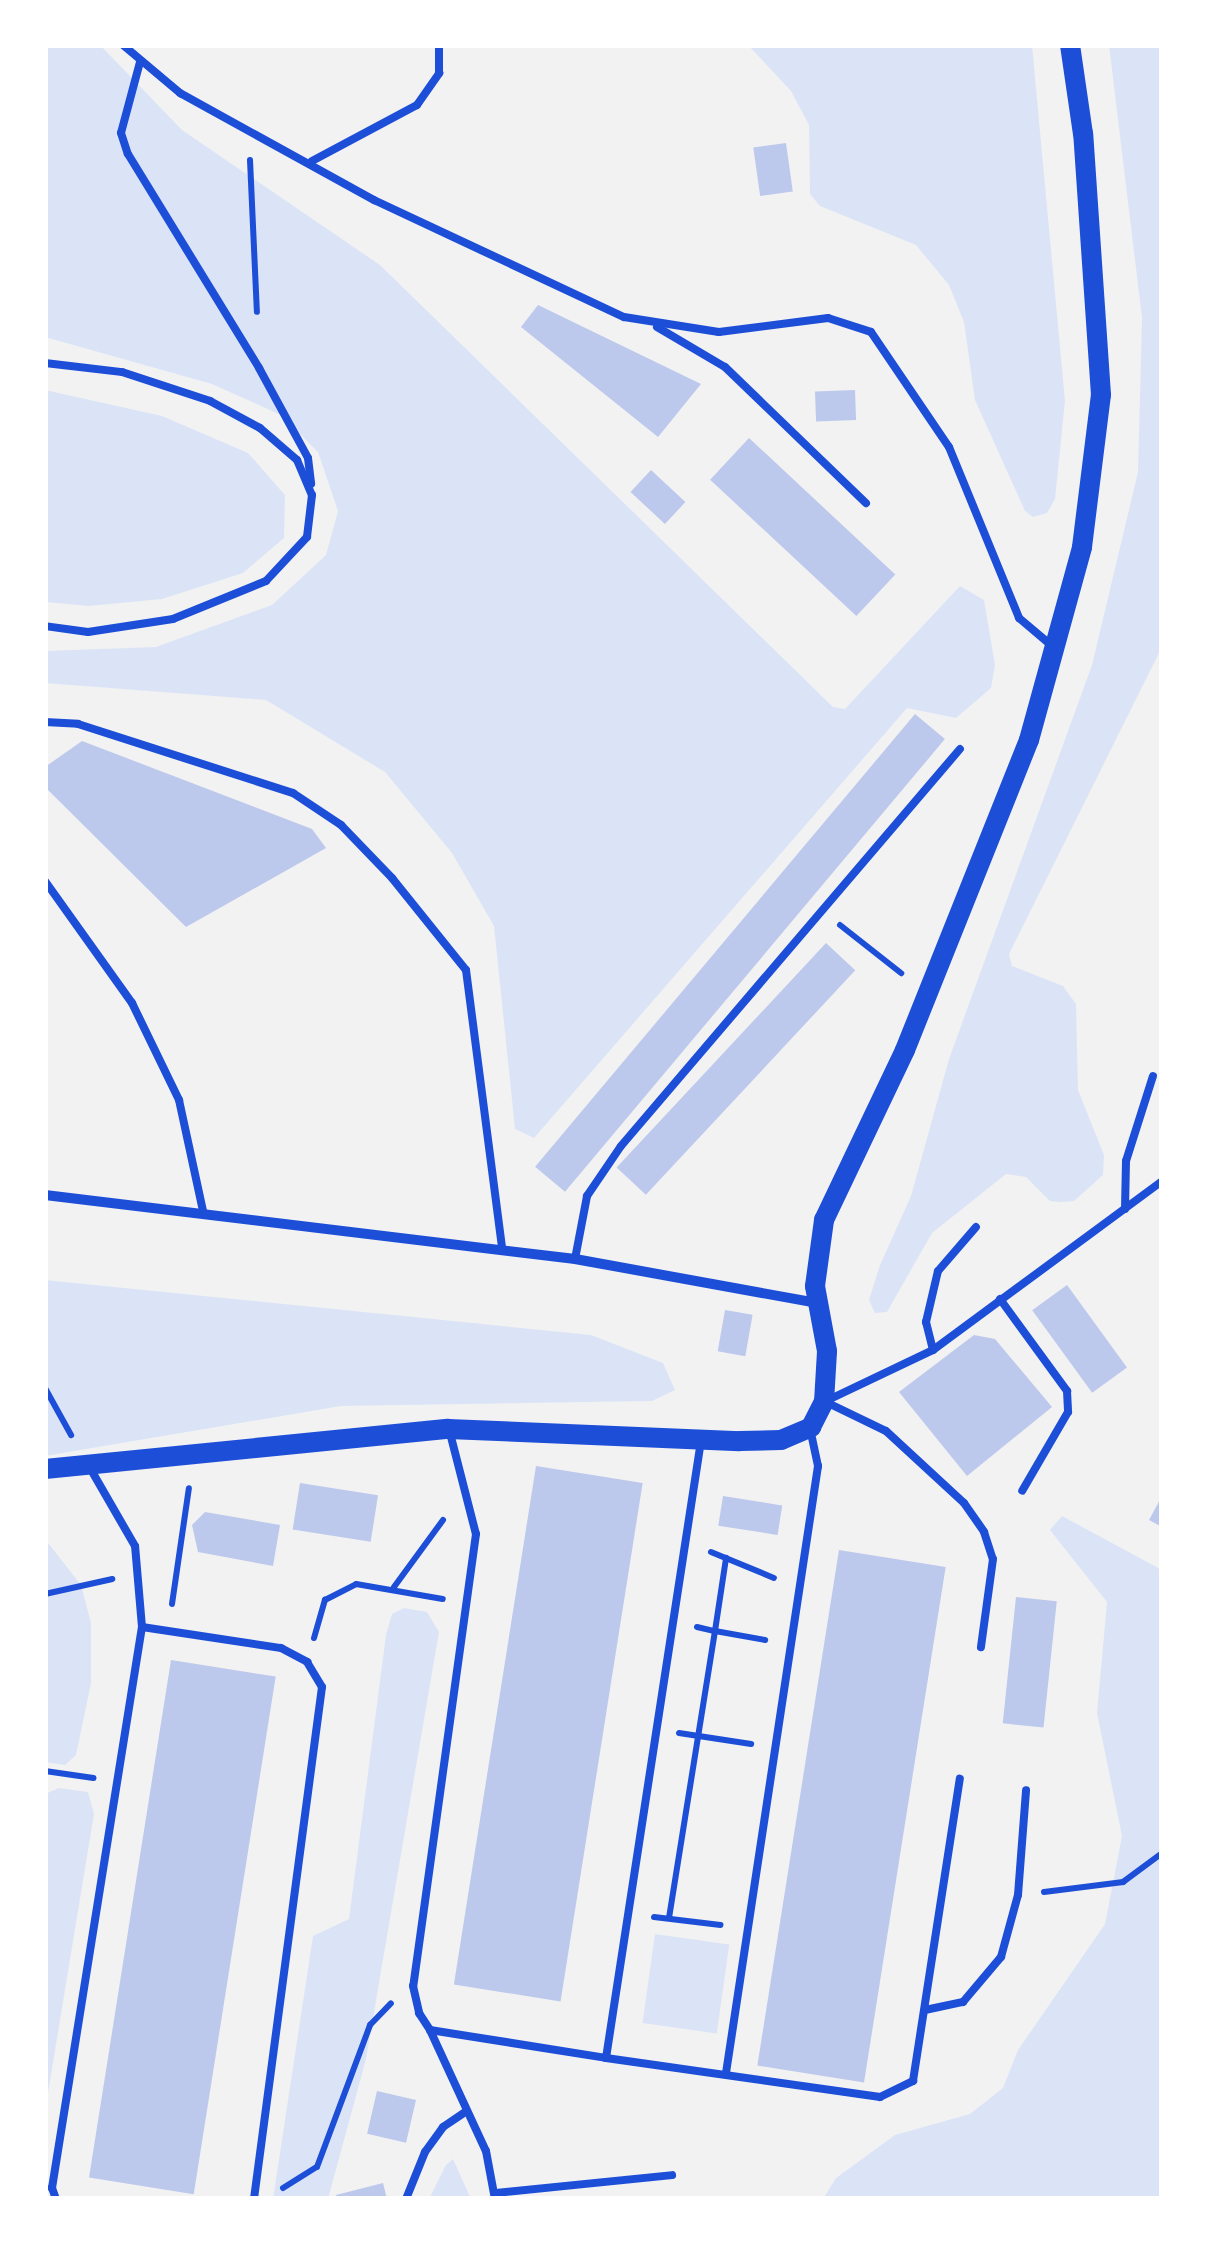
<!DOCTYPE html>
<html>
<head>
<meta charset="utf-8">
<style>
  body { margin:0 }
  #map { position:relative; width:1207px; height:2244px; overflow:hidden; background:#f2f2f2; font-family:Montserrat,sans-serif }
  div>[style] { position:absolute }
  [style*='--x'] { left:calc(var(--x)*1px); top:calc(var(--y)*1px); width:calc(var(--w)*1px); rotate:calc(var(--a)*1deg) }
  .green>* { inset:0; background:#dbe4f7; transform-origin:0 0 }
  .building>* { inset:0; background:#bdc9ec; transform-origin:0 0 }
  .path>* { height:6px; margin:-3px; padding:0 3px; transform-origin:3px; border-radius:3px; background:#1d4ed8 }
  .service>* { height:8px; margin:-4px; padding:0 4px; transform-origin:4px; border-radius:4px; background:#1d4ed8 }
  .minor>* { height:10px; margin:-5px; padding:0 5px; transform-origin:5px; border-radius:5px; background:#1d4ed8 }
  .secondary>* { height:20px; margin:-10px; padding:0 10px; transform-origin:10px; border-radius:10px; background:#1d4ed8 }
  span { translate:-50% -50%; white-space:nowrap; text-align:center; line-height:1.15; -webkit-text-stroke:10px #fff; paint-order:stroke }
  .frame { position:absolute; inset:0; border:48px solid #fff; pointer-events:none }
</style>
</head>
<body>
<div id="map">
  <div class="green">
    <i style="clip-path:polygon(45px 45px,100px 45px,182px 130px,380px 265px,833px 707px,845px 709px,960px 586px,984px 600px,995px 665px,991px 688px,956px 718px,907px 708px,534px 1138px,515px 1129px,494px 926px,452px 853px,385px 772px,266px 700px,45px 683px,45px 651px,156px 647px,272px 605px,326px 555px,338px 511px,318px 452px,281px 415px,212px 384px,45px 337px)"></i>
    <i style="clip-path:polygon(748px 45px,1032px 45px,1065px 401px,1055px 499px,1047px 513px,1033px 517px,1025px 511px,975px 400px,964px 322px,949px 285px,916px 245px,820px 206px,810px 194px,809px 125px,791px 91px)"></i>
    <i style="clip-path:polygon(1109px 45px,1162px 45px,1162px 647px,1009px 954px,1012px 966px,1063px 986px,1076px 1004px,1078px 1090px,1104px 1155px,1103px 1175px,1074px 1201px,1060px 1202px,1050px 1201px,1026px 1177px,1006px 1174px,932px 1233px,887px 1312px,875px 1313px,869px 1300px,880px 1265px,911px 1196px,949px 1059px,1092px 665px,1138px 472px,1142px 318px)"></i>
    <i style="clip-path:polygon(45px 390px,162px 416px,248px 453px,285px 495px,284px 538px,243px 573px,162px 599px,89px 606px,45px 602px)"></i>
    <i style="clip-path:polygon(45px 1280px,591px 1335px,663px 1363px,675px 1390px,652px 1401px,341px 1406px,45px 1456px)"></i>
    <i style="clip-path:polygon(1062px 1516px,1162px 1570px,1162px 2199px,823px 2199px,836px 2178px,895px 2135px,970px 2114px,1003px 2088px,1018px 2050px,1105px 1924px,1122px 1836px,1097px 1713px,1107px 1602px,1050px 1530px)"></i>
    <i style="clip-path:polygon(45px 1539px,81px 1585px,91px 1623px,91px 1683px,76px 1755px,65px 1765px,45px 1762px)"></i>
    <i style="clip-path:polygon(404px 1608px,427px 1612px,439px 1632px,366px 2059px,328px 2199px,273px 2199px,313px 1936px,349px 1919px,386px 1635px,392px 1614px)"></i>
    <i style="clip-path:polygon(59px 1788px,88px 1792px,94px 1814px,45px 2111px,45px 1794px)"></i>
    <i style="left:655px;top:1934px;width:75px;height:90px;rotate:8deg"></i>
    <i style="clip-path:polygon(453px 2159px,471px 2199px,429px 2199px,446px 2165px)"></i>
  </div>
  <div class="building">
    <i style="left:786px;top:143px;width:49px;height:33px;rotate:82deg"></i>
    <i style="clip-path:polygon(538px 305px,701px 384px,658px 437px,521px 327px)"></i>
    <i style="left:855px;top:390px;width:30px;height:40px;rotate:88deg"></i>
    <i style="left:749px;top:438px;width:200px;height:57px;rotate:43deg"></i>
    <i style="left:651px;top:470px;width:47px;height:30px;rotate:43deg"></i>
    <i style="left:915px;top:714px;width:39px;height:591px;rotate:40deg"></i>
    <i style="clip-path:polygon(82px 741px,312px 829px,326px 848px,186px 927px,45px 787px,45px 767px)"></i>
    <i style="left:826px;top:943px;width:40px;height:307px;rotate:43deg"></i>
    <i style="left:1067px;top:1285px;width:102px;height:43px;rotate:54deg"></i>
    <i style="left:725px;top:1310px;width:28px;height:42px;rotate:10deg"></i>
    <i style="clip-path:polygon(974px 1335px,995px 1339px,1052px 1407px,967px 1476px,899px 1392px)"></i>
    <i style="left:536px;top:1466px;width:108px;height:525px;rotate:9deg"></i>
    <i style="left:300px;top:1483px;width:79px;height:47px;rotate:9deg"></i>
    <i style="left:723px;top:1496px;width:60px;height:30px;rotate:9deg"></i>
    <i style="clip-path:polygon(1162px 1496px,1162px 1527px,1149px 1520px)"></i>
    <i style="clip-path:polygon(205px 1512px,280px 1525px,273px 1566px,198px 1552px,192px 1525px)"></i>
    <i style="left:839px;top:1550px;width:108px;height:522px;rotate:9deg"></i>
    <i style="left:1016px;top:1597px;width:41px;height:127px;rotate:6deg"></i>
    <i style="left:171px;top:1660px;width:106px;height:524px;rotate:9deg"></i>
    <i style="left:377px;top:2091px;width:40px;height:44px;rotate:13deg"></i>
    <i style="clip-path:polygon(383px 2183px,387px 2199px,337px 2199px,336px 2195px)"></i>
  </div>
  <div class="path">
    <i style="--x:250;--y:160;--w:152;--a:87.4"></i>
    <i style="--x:840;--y:925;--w:78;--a:38.2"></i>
    <i style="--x:45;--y:1388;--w:54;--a:61"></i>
    <i style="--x:711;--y:1552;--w:68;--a:22.4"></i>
    <i style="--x:394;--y:1587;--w:83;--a:-53.8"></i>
    <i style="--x:45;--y:1594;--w:69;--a:-12.6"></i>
    <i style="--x:172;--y:1604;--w:117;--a:-81.7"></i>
    <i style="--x:697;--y:1627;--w:18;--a:13"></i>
    <i style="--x:715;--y:1631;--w:74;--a:-81.4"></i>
    <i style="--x:314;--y:1638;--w:40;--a:-74"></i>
    <i style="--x:325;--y:1600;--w:35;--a:-27"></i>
    <i style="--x:356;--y:1584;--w:88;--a:9.8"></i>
    <i style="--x:679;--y:1733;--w:73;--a:8.7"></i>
    <i style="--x:45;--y:1771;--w:49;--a:8.3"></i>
    <i style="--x:1044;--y:1892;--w:80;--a:-7.2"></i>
    <i style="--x:1123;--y:1882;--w:49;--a:-36.6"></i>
    <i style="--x:654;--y:1917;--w:67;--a:6.8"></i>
    <i style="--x:669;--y:1918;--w:291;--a:-80.9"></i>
    <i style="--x:715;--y:1631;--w:51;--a:10.2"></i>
    <i style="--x:283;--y:2188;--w:40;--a:-32"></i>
    <i style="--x:317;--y:2167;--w:152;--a:-69.5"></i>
    <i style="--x:370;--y:2025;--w:30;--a:-46"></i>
  </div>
  <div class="service">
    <i style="--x:123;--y:45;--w:75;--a:40.1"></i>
    <i style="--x:180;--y:93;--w:222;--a:28.9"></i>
    <i style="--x:374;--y:200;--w:276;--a:25.1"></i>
    <i style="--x:624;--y:317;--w:96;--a:9"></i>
    <i style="--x:719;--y:332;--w:110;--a:-7.3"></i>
    <i style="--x:828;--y:318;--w:45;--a:18"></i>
    <i style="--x:871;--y:332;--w:139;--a:55.9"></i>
    <i style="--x:949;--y:447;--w:185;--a:67.7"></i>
    <i style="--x:1019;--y:618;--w:42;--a:40.2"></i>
    <i style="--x:140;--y:62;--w:73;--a:105"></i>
    <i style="--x:121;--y:133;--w:22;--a:72"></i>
    <i style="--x:128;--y:154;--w:251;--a:58.5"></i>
    <i style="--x:259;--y:368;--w:102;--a:61.4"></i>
    <i style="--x:308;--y:458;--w:26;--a:83"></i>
    <i style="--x:312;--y:161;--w:119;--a:-28.1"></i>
    <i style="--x:417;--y:105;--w:39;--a:-55"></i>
    <i style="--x:439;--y:73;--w:28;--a:-90"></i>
    <i style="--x:657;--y:327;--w:79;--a:30.5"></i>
    <i style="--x:725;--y:367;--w:196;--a:44"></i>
    <i style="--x:45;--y:363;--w:78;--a:6.7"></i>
    <i style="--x:122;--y:372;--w:93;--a:18.2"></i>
    <i style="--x:210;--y:401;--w:57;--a:28.4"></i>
    <i style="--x:260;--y:428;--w:49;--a:40.9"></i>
    <i style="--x:297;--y:460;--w:38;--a:67"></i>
    <i style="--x:312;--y:495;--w:42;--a:96.8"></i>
    <i style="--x:307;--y:537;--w:60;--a:133"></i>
    <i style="--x:266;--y:581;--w:100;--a:157.8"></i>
    <i style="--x:173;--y:619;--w:86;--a:171.3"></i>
    <i style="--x:88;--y:632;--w:43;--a:-172.1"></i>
    <i style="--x:45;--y:722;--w:33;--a:3"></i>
    <i style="--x:78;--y:724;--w:226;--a:17.8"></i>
    <i style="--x:293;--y:793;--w:58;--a:33.7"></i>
    <i style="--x:341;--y:825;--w:74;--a:46.1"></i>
    <i style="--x:392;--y:878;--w:118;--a:51.2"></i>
    <i style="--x:466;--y:970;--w:281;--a:82.6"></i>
    <i style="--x:45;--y:881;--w:150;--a:54.5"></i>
    <i style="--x:132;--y:1003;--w:108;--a:64.1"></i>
    <i style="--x:179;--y:1100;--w:114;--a:77.8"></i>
    <i style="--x:1125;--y:1209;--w:48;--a:-88.8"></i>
    <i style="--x:1126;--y:1161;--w:89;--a:-72.4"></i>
    <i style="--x:575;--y:1259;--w:64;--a:-79.2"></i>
    <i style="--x:587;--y:1196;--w:60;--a:-55.8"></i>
    <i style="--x:621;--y:1146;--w:522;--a:-49.51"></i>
    <i style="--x:1000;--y:1299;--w:114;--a:53.9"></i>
    <i style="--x:1067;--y:1391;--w:21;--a:87"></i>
    <i style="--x:1068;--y:1412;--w:91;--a:120.2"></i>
    <i style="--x:933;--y:1350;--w:29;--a:-104"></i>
    <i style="--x:926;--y:1322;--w:52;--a:-76.8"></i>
    <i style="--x:938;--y:1271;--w:58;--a:-49.2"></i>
    <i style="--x:828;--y:1400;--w:116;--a:-25.5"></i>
    <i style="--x:933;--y:1350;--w:285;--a:-36.4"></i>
    <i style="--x:828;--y:1403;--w:64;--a:25.8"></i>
    <i style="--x:886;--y:1431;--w:106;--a:42.7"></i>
    <i style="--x:964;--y:1503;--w:35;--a:55"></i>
    <i style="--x:984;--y:1532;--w:28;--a:72"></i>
    <i style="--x:993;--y:1559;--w:89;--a:97.8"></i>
    <i style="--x:450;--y:1433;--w:104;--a:75.6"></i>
    <i style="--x:476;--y:1534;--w:456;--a:97.9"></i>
    <i style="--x:413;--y:1986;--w:28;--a:77"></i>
    <i style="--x:419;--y:2013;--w:20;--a:57"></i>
    <i style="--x:430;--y:2030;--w:178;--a:9"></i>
    <i style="--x:606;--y:2058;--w:624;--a:-81.25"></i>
    <i style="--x:142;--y:1627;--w:141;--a:8.6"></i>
    <i style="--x:281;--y:1648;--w:30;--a:28"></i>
    <i style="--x:307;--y:1662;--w:29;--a:59"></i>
    <i style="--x:322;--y:1687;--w:516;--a:97.57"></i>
    <i style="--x:925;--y:2010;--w:39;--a:-12"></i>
    <i style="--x:963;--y:2002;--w:59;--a:-49.8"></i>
    <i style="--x:1001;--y:1957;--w:64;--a:-74.7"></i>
    <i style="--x:1018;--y:1895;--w:105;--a:-85.6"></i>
    <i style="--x:430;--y:2030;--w:133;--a:65.2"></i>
    <i style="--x:486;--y:2151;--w:49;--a:79.4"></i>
    <i style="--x:606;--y:2058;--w:277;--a:8.1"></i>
    <i style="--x:880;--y:2097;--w:37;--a:-26"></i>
    <i style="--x:913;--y:2081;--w:306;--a:-81.2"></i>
    <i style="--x:726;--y:2073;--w:614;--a:-81.38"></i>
    <i style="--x:818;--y:1466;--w:35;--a:-102"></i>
    <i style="--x:496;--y:2193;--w:177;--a:-5.8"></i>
    <i style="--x:56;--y:2199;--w:12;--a:-110"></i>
    <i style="--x:52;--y:2188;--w:568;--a:-80.89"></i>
    <i style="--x:142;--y:1627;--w:81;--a:-94.9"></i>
    <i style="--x:135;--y:1546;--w:90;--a:-120"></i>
    <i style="--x:406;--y:2199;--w:51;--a:-68"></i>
    <i style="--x:425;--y:2152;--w:31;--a:-54"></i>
    <i style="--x:443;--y:2127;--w:27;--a:-34"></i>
  </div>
  <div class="minor">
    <i style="--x:45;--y:1195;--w:534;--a:6.89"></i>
    <i style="--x:575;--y:1259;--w:247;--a:10.3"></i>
  </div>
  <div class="secondary">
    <i style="--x:45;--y:1469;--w:405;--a:-5.7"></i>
    <i style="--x:448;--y:1429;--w:292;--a:2.4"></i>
    <i style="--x:740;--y:1441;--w:41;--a:-1.4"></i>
    <i style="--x:781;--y:1440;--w:33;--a:-23"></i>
    <i style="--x:811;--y:1427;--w:28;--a:-63"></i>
    <i style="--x:824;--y:1402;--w:51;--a:-86.6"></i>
    <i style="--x:827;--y:1351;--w:66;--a:-100.5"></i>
    <i style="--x:815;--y:1286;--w:67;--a:-82.2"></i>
    <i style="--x:824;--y:1220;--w:188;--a:-64.5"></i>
    <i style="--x:905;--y:1050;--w:334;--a:-68.2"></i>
    <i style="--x:1029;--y:740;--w:200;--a:-74.6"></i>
    <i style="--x:1082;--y:547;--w:153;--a:-82.9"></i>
    <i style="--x:1101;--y:395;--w:262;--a:-93.9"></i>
    <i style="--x:1083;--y:134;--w:90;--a:-98.3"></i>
  </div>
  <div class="frame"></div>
</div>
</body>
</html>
